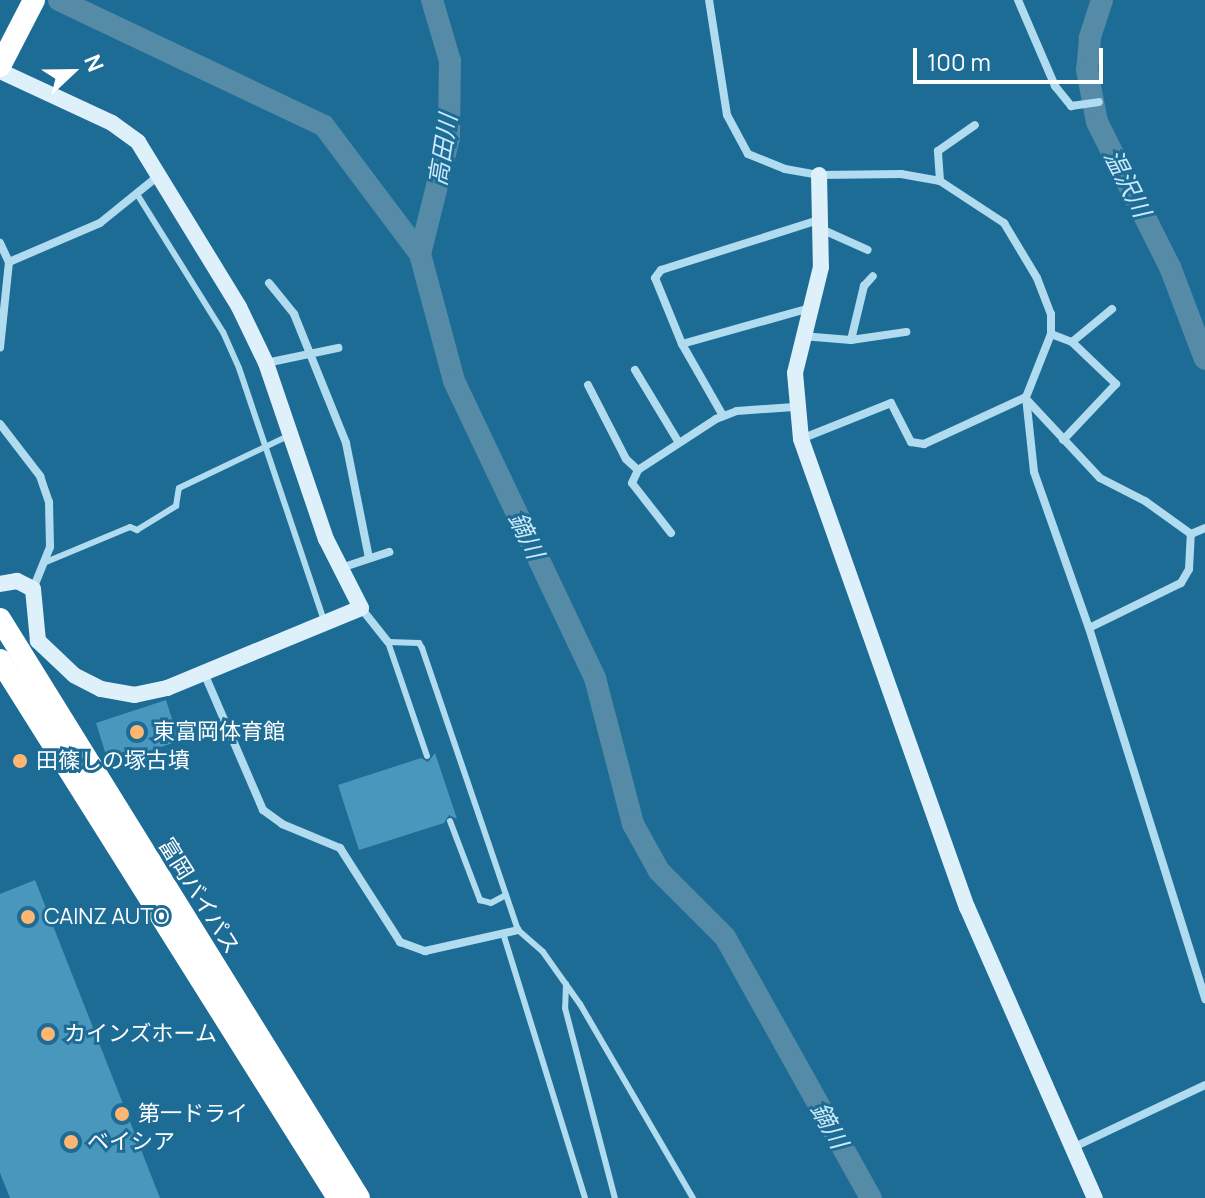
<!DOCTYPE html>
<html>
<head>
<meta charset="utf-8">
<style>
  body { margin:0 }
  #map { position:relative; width:1205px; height:1198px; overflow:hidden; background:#1d6c96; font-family:Manrope,"Noto Sans JP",sans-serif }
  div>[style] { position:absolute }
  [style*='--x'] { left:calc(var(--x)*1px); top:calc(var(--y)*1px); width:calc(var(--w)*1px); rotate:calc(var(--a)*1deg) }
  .river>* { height:22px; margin:-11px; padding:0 11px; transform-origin:11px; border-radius:11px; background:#558ba6 }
  .building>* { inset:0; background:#4a97be }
  .lane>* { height:6px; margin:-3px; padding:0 3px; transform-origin:3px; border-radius:3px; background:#b1dbef }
  .street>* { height:8px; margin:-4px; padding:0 4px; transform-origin:4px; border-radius:4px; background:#b1dbef }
  .secondary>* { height:16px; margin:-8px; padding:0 8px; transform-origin:8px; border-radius:8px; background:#def1fb }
  .highway>* { height:22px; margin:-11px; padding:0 11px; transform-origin:11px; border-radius:11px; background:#fff }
  .dots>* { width:22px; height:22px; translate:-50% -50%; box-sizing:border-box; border:4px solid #1d6c96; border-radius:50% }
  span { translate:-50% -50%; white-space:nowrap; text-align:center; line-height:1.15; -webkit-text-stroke:6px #1d6c96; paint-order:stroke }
  .poi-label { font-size:22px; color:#fff }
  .left { translate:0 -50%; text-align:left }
  .street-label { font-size:22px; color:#fff }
  .water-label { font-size:24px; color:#cbe9f8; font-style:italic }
  .north { position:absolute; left:32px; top:32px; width:80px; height:80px; -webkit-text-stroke:6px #1d6c96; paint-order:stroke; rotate:68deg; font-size:22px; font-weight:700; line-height:32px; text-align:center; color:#fff }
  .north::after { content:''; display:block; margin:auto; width:28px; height:36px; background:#fff; clip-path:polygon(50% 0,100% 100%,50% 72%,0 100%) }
  .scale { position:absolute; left:913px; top:48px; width:190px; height:36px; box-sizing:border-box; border:4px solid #fff; border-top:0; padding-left:10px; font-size:24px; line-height:28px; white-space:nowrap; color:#fff; -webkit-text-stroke:6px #1d6c96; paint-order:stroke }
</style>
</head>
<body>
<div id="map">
  <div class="river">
    <i style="--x:59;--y:0;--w:293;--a:25.4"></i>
    <i style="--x:324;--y:126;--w:160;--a:53.1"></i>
    <i style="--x:420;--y:254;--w:131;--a:75"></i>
    <i style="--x:454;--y:381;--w:329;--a:64.6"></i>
    <i style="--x:595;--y:678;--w:151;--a:75.4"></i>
    <i style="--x:633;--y:824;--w:54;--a:61"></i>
    <i style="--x:659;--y:871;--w:93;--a:45"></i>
    <i style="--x:725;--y:937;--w:299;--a:60.8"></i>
    <i style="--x:1102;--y:0;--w:40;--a:108"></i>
    <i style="--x:1090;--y:38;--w:32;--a:95"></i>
    <i style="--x:1087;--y:70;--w:53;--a:79.1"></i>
    <i style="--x:1097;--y:122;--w:162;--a:63.3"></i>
    <i style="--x:1170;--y:267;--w:98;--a:69.2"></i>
    <i style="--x:420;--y:254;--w:120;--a:-76"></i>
    <i style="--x:449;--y:138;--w:77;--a:-89.3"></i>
    <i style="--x:450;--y:61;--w:64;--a:-106.4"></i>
  </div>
  <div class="building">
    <i style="clip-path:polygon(166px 700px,179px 741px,121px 760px,118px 751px,106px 755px,96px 723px)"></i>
    <i style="clip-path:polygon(435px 753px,457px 819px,449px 815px,444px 823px,359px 850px,338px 785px,421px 758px,428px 762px)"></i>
    <i style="clip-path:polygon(35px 880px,160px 1198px,10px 1198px,0 1173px,0 894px)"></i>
  </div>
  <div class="lane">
    <i style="--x:137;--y:194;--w:163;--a:58.1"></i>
    <i style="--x:223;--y:332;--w:39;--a:66"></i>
    <i style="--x:239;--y:368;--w:269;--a:71.4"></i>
    <i style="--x:46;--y:562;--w:91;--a:-22.6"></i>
    <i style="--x:130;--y:527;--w:8;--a:23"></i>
    <i style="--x:137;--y:530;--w:46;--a:-31.6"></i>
    <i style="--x:176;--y:506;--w:18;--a:-81"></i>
    <i style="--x:179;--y:488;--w:121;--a:-25.5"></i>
    <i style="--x:427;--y:756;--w:120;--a:-108.9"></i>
    <i style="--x:388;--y:642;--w:31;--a:2"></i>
    <i style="--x:419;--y:643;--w:6;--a:59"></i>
    <i style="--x:422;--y:648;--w:298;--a:71.2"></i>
    <i style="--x:518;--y:930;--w:33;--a:41"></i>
    <i style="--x:543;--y:952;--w:64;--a:54.6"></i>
    <i style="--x:580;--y:1004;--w:225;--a:59.8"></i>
    <i style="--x:450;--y:821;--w:85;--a:69.2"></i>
    <i style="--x:480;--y:900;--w:11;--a:15"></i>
    <i style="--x:491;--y:903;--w:17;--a:-28"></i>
    <i style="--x:503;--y:933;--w:277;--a:72.8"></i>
    <i style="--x:566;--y:984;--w:24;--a:92"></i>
    <i style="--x:565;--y:1008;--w:196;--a:75.3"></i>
  </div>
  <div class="street">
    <i style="--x:709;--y:0;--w:116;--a:81.1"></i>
    <i style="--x:727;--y:115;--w:44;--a:61.7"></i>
    <i style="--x:748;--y:154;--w:40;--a:22"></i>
    <i style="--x:785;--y:169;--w:35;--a:10"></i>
    <i style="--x:819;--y:175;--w:82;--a:-0.7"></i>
    <i style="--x:901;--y:174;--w:40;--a:10"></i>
    <i style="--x:940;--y:181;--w:77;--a:33.3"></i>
    <i style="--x:1004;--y:223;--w:64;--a:59"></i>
    <i style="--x:1037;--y:278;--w:39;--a:69"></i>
    <i style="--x:1051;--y:314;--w:20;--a:90"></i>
    <i style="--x:1051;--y:334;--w:68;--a:111.6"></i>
    <i style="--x:1026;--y:397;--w:75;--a:83.9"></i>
    <i style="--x:1034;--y:472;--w:165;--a:70.6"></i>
    <i style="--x:1089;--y:628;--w:389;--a:72.6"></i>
    <i style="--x:1018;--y:0;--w:94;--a:66.7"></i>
    <i style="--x:1055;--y:86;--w:26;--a:51"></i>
    <i style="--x:1071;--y:106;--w:28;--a:-8"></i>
    <i style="--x:940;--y:181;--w:30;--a:-94"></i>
    <i style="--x:938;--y:151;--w:45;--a:-35.1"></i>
    <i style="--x:821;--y:229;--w:51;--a:24.1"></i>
    <i style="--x:0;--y:243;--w:21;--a:65"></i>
    <i style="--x:9;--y:262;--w:86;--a:96"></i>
    <i style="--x:9;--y:262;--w:99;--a:-23.2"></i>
    <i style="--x:100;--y:223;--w:75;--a:-39"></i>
    <i style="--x:269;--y:283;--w:40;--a:51"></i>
    <i style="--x:294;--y:314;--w:139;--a:68"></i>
    <i style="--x:346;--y:443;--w:117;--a:78.7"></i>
    <i style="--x:810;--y:308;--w:133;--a:164.3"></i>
    <i style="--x:682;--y:344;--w:71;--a:-112.2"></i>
    <i style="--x:655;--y:278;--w:10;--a:-53"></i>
    <i style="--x:661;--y:270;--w:166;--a:-17.6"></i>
    <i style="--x:1051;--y:334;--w:22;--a:21"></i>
    <i style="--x:1072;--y:342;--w:61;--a:43.7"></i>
    <i style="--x:1116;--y:384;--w:77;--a:133.4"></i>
    <i style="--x:802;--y:336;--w:49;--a:4.7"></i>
    <i style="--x:851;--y:340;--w:56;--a:-8.3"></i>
    <i style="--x:851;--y:340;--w:56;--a:-76.5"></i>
    <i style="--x:864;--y:286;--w:13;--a:-48"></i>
    <i style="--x:1072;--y:342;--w:52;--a:-39.5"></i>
    <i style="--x:682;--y:344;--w:83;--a:60.3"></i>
    <i style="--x:266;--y:363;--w:74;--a:-11.8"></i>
    <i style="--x:635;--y:370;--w:85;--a:58.9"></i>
    <i style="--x:588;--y:385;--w:83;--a:62.8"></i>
    <i style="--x:626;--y:459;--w:16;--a:43"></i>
    <i style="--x:1028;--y:401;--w:105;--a:46.9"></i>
    <i style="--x:1100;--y:478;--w:51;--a:27.1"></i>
    <i style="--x:1145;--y:501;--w:57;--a:35.7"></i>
    <i style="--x:1191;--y:534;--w:15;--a:-23"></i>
    <i style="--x:0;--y:424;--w:66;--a:52.4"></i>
    <i style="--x:40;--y:476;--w:28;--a:71"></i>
    <i style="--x:49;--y:502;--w:45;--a:88.7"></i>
    <i style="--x:50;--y:547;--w:45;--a:112"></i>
    <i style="--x:801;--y:439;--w:97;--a:-21.8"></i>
    <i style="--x:891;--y:403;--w:44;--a:62.9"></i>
    <i style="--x:911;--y:442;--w:13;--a:9"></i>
    <i style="--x:924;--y:444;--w:112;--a:-24.7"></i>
    <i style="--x:671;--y:533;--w:63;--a:-128"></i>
    <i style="--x:632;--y:483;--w:14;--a:-65"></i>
    <i style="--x:638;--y:470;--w:93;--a:-33.2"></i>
    <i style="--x:716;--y:419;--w:22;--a:-21"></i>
    <i style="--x:737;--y:411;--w:57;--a:-4"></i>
    <i style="--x:341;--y:568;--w:51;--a:-18.4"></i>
    <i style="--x:361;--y:608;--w:43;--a:51.5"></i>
    <i style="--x:1089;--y:628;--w:102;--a:-26.1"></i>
    <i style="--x:1181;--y:583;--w:16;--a:-60"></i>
    <i style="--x:1189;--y:569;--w:35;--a:-87"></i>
    <i style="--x:204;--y:673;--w:149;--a:66.7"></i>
    <i style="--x:263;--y:810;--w:24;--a:36"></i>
    <i style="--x:282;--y:824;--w:63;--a:22.5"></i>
    <i style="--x:340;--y:848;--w:112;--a:57.4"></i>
    <i style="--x:400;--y:942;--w:27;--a:20"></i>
    <i style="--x:425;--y:951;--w:95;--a:-12.7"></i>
    <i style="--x:1072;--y:1148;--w:147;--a:-25.3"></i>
  </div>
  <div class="secondary">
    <i style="--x:0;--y:71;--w:123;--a:24.9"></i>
    <i style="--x:112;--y:123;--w:32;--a:36"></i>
    <i style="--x:138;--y:142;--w:193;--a:58.5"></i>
    <i style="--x:239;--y:307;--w:62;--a:64.3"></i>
    <i style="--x:266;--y:363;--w:186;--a:71.2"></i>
    <i style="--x:326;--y:539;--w:77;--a:63.1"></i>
    <i style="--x:361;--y:608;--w:210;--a:157.6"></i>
    <i style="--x:167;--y:688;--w:33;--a:168"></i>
    <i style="--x:135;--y:695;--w:35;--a:-170"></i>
    <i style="--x:101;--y:689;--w:30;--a:-153"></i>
    <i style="--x:74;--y:675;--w:50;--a:-136.6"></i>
    <i style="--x:38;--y:641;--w:52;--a:-95.5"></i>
    <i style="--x:33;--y:589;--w:18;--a:-153"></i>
    <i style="--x:17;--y:581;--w:17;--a:170"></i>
    <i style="--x:819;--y:175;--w:92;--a:88.8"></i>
    <i style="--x:821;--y:267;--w:109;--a:103.8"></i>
    <i style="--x:795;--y:373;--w:66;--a:84.8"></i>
    <i style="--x:801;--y:439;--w:497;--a:70.5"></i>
    <i style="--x:967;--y:907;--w:318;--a:66.3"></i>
  </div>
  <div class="highway">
    <i style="--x:0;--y:66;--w:74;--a:-62.7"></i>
    <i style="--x:0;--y:619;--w:681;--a:58.2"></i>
    <i style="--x:0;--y:660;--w:635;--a:57.86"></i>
  </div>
  <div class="dots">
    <i style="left:137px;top:732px;background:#feb670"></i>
    <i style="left:20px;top:761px;background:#feb670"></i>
    <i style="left:28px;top:917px;background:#feb670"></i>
    <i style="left:48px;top:1034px;background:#feb670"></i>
    <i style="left:122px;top:1114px;background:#feb670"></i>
    <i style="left:71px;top:1142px;background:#feb670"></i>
  </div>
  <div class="poi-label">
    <span class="left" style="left:153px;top:732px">東富岡体育館</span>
    <span class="left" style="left:36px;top:761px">田篠しの塚古墳</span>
    <span class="left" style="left:44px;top:917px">CAINZ AUTO</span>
    <span class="left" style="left:64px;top:1034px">カインズホーム</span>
    <span class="left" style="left:138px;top:1114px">第一ドライ</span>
    <span class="left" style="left:87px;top:1142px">ベイシア</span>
  </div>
  <div class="street-label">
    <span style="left:199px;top:896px;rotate:58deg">富岡バイパス</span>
  </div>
  <div class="water-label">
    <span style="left:442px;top:150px;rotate:-81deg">高田川</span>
    <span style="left:1128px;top:183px;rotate:63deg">温沢川</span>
    <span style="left:527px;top:535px;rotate:64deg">鏑川</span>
    <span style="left:830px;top:1125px;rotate:61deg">鏑川</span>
  </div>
  <div class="north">N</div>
  <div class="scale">100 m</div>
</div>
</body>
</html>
